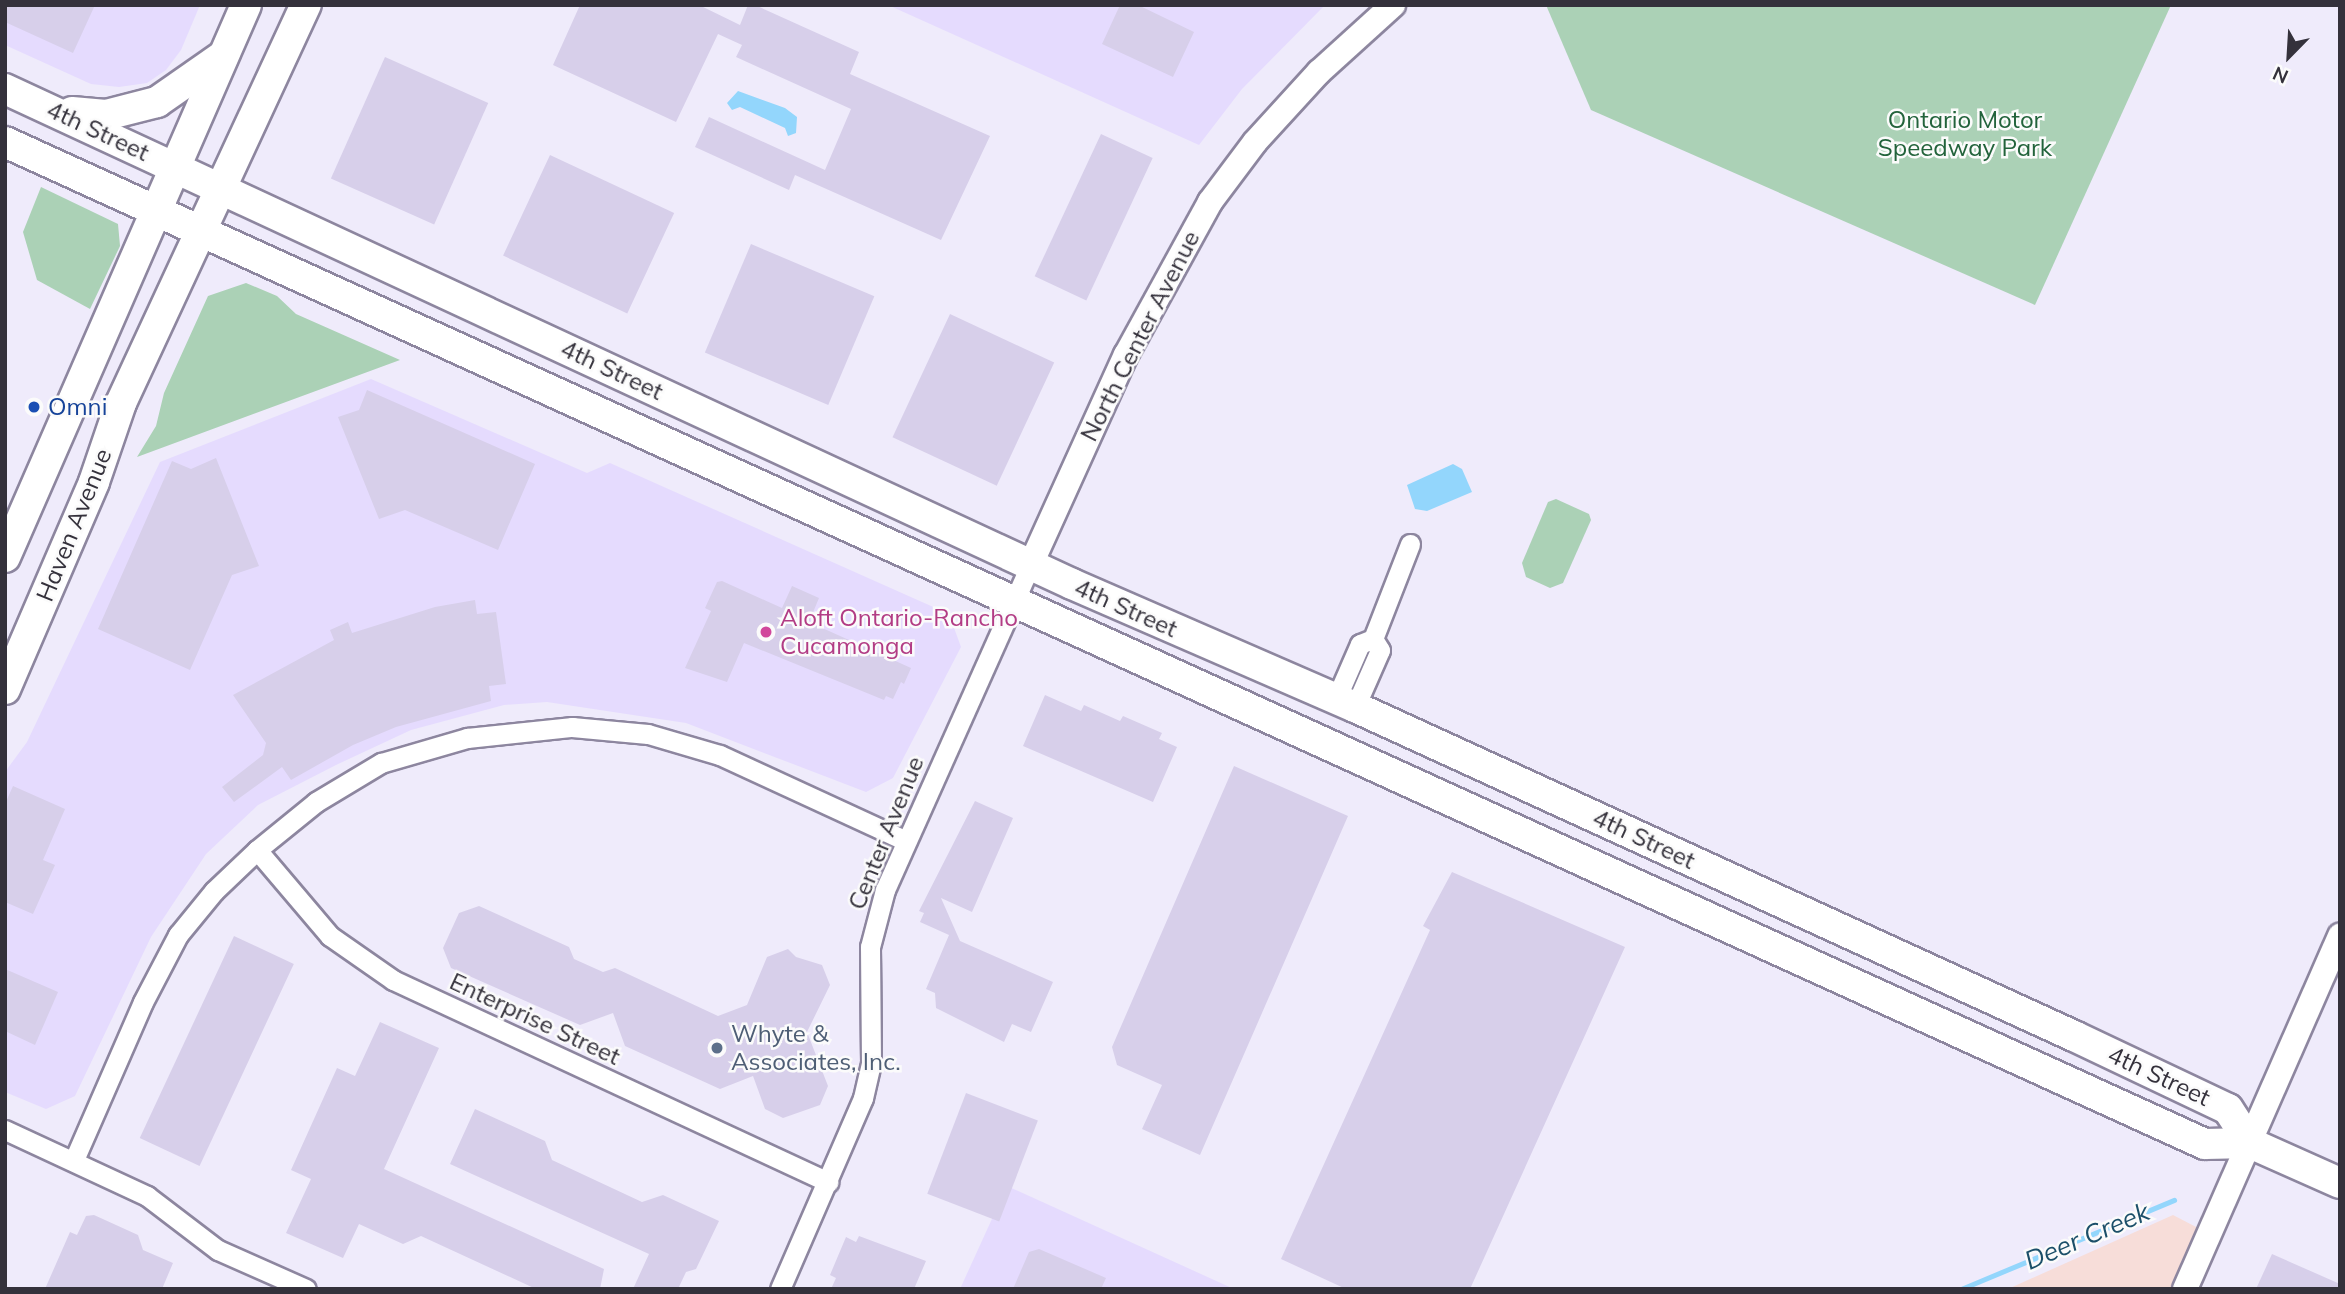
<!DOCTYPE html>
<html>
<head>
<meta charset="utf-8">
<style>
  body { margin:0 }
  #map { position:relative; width:2345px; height:1294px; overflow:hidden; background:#efebfb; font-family:Mulish,sans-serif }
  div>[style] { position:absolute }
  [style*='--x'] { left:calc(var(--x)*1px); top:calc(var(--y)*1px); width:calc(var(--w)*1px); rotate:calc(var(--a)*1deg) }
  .built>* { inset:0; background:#e5dbfe }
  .industrial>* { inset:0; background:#f7ddd9 }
  .green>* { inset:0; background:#abd1b6 }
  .water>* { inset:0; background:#93d6fc }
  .stream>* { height:5px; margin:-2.5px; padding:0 2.5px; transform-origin:2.5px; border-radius:2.5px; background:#93d6fc }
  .building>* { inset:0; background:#d7cfea; transform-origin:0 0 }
  .roads { filter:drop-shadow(2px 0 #8d869f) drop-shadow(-2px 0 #8d869f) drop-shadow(0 2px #8d869f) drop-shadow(0 -2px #8d869f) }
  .minor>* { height:19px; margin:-9.5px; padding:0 9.5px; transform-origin:9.5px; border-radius:9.5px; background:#fff }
  .tertiary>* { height:24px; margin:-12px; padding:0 12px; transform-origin:12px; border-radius:12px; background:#fff }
  .primary>* { height:30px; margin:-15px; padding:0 15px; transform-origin:15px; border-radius:15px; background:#fff }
  .dots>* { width:19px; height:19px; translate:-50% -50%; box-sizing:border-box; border:4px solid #fbfbfb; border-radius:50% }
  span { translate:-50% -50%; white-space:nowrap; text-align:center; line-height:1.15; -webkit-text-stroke:5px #fbfbfb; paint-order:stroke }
  .park-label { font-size:24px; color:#22633b }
  .street-label { font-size:24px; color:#34313b }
  .transit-label { font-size:24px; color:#164399 }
  .left { translate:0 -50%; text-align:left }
  .hotel-label { font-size:24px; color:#b23c85 }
  .service-label { font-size:24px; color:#4e5e75 }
  .water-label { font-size:26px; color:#1b4f69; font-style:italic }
  .frame { position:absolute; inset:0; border:7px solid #34313b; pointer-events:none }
  .north { position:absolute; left:2254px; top:21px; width:70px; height:70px; -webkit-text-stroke:5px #fbfbfb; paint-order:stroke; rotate:204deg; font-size:19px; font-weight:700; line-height:28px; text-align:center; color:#34313b }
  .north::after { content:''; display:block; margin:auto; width:24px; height:32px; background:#34313b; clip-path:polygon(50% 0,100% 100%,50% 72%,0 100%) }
</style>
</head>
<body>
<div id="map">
  <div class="built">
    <i style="clip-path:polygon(5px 5px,200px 5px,181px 50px,166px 70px,147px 83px,119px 87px,91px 84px,5px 45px)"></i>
    <i style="clip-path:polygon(888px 5px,1325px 5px,1242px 89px,1199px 145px)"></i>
    <i style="clip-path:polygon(371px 379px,587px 473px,610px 463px,949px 614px,961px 647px,893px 778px,866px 792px,686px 723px,547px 702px,504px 705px,411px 730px,336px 765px,258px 805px,206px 854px,151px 937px,75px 1096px,46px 1109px,5px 1092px,5px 772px,27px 742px,160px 462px)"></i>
    <i style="clip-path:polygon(1007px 1186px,1234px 1289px,960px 1289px)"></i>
  </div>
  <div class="industrial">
    <i style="clip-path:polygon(2173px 1215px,2198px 1228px,2171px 1289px,2008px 1289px)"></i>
  </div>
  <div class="green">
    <i style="clip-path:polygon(1546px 5px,2171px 5px,2035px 305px,1591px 110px)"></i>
    <i style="clip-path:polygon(41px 187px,118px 224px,120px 246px,90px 309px,37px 280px,23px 232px)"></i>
    <i style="clip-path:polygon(246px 283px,277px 296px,296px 314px,400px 360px,137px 457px,156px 426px,164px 393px,208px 296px)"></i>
    <i style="clip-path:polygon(1556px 499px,1589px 514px,1591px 520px,1563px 583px,1550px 588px,1526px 577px,1522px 563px,1548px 502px)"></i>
  </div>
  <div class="water">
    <i style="clip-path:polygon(738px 91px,785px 108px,797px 117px,796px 133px,788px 136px,785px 128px,740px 107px,732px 110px,727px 103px)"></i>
    <i style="clip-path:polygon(1453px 464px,1462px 469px,1472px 492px,1427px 511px,1415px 509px,1407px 485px)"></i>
  </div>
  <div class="stream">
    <i style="--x:1961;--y:1289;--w:231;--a:-22.7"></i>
  </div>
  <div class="building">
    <i style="clip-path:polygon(5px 5px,95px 5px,73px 53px,5px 22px)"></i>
    <i style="clip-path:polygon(580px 5px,699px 5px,740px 25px,748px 5px,755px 5px,859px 52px,850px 74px,990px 136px,941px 240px,795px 175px,789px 190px,695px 147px,709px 117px,825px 170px,851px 109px,736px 57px,742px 45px,718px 34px,676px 122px,553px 65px)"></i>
    <i style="clip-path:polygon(1120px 5px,1138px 5px,1194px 32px,1173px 77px,1102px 44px)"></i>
    <i style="left:385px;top:57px;width:113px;height:133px;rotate:24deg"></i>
    <i style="left:1101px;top:134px;width:57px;height:157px;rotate:25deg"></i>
    <i style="left:550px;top:155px;width:137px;height:111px;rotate:25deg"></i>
    <i style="left:751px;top:244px;width:134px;height:118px;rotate:23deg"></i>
    <i style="left:950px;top:314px;width:115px;height:136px;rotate:25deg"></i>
    <i style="clip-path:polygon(367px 390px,535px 464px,498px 550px,405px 510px,379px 519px,338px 417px,359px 410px)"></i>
    <i style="clip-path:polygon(216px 458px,259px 566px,232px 575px,190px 670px,98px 629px,172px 461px,191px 469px)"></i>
    <i style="clip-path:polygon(722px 581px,782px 608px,792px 586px,819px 598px,809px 622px,911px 668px,904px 684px,901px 682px,893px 699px,886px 696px,884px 700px,744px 643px,727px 682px,685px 668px,711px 611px,705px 608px,717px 582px)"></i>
    <i style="clip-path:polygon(475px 600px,477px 614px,496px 612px,506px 684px,489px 686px,491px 701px,396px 727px,353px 745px,291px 780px,282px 767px,234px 802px,222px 787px,263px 755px,266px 743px,233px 695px,334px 640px,330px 630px,348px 622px,352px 633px,435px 607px)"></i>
    <i style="clip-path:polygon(1045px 695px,1081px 711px,1084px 705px,1120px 721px,1123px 716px,1162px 733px,1159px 739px,1177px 747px,1153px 802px,1023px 746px)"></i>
    <i style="clip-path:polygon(1234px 766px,1348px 816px,1200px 1155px,1142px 1129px,1162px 1085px,1117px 1065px,1112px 1047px)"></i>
    <i style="clip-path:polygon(13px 786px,65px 809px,43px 860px,55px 865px,33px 914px,5px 902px,5px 804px)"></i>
    <i style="clip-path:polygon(975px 801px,1013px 818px,972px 912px,941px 898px,960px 941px,1053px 982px,1031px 1032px,1012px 1024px,1004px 1042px,936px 1008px,935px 993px,926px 989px,949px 935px,920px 922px,924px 913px,919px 911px)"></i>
    <i style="clip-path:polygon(1452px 872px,1625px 947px,1470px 1289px,1346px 1289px,1281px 1259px,1430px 930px,1423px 926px)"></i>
    <i style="clip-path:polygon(479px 906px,569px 947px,574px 959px,603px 972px,615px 968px,718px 1016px,747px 1005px,767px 957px,788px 949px,796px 957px,822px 965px,830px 985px,807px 1032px,828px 1086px,820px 1105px,783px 1118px,765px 1109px,753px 1076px,720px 1089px,625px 1046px,613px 1013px,580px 1025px,451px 968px,443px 948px,459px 913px)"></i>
    <i style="left:234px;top:936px;width:66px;height:223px;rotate:25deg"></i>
    <i style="clip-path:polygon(5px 969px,58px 992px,35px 1045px,5px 1031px)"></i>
    <i style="clip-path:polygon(380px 1022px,439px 1048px,384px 1169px,604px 1269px,600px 1289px,536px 1289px,421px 1236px,403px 1244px,359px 1224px,343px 1258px,286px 1233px,311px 1179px,291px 1170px,337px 1068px,355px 1076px)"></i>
    <i style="left:966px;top:1093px;width:77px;height:108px;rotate:21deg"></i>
    <i style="clip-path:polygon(475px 1109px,545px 1141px,552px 1160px,642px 1202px,663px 1195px,719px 1221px,696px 1269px,686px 1272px,678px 1289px,633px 1289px,649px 1254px,450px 1164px)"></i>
    <i style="clip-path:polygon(94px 1215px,138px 1235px,143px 1250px,173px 1263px,162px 1289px,45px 1289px,70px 1232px,77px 1235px,86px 1216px)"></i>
    <i style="clip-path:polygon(859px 1236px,926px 1261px,914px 1289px,831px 1289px,836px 1278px,830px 1275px,846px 1237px,856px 1242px)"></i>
    <i style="clip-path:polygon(1039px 1249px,1106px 1278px,1101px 1289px,1013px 1289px,1029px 1252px)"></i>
    <i style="clip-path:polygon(2272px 1254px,2340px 1284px,2340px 1289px,2256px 1289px)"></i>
  </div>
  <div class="roads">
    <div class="minor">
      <i style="--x:1336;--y:699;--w:60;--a:-66.4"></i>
      <i style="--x:1360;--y:644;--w:14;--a:-21"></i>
      <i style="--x:1355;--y:707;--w:62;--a:-66.3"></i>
      <i style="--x:1380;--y:650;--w:13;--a:-122"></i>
      <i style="--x:1373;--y:639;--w:102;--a:-68.7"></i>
      <i style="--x:257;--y:850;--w:113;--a:49.7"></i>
      <i style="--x:330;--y:936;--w:77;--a:34.9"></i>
      <i style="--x:393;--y:980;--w:480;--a:24.9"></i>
      <i style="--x:5;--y:1130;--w:157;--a:24.9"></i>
      <i style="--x:147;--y:1196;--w:89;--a:37.3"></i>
      <i style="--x:218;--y:1250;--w:96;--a:23.9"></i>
      <i style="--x:74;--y:1160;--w:172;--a:-66.4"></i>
      <i style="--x:143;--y:1002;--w:76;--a:-62.4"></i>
      <i style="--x:178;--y:935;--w:57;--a:-50.7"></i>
      <i style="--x:214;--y:891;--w:59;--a:-43.6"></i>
      <i style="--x:257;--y:850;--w:76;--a:-39.1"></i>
      <i style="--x:316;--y:802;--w:76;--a:-31"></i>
      <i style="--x:381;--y:763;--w:90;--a:-16.2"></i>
      <i style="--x:467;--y:738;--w:106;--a:-6"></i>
      <i style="--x:572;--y:727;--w:76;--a:5.3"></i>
      <i style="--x:648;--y:734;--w:75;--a:16.3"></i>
      <i style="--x:720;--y:755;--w:205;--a:24.8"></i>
      <i style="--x:780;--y:1289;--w:208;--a:-66.5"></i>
      <i style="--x:863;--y:1098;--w:37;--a:-77"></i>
      <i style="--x:871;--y:1062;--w:115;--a:-90.5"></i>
      <i style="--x:870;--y:947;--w:59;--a:-75.3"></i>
      <i style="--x:885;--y:890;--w:357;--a:-65.9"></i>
    </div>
    <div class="tertiary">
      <i style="--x:1031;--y:564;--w:230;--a:-65.6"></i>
      <i style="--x:1126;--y:355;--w:175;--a:-61.2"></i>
      <i style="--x:1210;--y:202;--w:75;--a:-53.1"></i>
      <i style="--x:1255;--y:142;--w:95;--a:-47.6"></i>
      <i style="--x:1319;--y:72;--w:100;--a:-42.2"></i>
      <i style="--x:2185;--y:1289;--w:386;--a:-66.3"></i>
    </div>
    <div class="primary">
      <i style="--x:5;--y:89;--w:1176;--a:24.89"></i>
      <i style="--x:1072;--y:584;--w:309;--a:23.5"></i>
      <i style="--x:1355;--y:707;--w:791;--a:24.59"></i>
      <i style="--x:2074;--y:1036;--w:170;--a:25.4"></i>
      <i style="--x:2228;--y:1109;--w:40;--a:57.1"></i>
      <i style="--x:72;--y:112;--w:34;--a:5"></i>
      <i style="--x:106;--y:115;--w:53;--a:-14.3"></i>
      <i style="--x:157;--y:102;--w:80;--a:-34.9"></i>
      <i style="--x:5;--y:142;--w:2417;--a:24.49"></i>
      <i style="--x:2205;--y:1144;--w:45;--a:-1.3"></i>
      <i style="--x:2250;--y:1143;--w:98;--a:24"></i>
      <i style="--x:5;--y:557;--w:602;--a:-66.41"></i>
      <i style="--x:5;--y:689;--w:225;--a:-66.7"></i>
      <i style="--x:94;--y:482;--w:83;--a:-71.1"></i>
      <i style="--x:121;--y:403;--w:439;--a:-65.1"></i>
    </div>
  </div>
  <div class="dots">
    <i style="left:34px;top:407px;background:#1a4fb4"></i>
    <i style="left:766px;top:632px;background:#d1479c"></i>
    <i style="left:717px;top:1048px;background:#5c6f8a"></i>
  </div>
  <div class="park-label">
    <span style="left:1965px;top:134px">Ontario Motor<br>Speedway Park</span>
  </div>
  <div class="street-label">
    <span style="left:98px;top:131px;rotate:25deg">4th Street</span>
    <span style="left:1140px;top:336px;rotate:-63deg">North Center Avenue</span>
    <span style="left:612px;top:370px;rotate:25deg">4th Street</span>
    <span style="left:74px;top:525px;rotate:-68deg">Haven Avenue</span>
    <span style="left:1126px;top:608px;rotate:24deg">4th Street</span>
    <span style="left:886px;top:833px;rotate:-68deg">Center Avenue</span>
    <span style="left:1644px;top:839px;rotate:25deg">4th Street</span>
    <span style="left:535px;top:1019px;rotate:25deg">Enterprise Street</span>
    <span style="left:2159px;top:1076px;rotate:25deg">4th Street</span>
  </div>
  <div class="transit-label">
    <span class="left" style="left:48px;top:407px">Omni</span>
  </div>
  <div class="hotel-label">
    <span class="left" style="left:780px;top:632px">Aloft Ontario-Rancho<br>Cucamonga</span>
  </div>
  <div class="service-label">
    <span class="left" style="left:731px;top:1048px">Whyte &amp;<br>Associates, Inc.</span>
  </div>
  <div class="water-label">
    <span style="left:2087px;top:1236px;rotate:-23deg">Deer Creek</span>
  </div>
  <div class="frame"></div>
  <div class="north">N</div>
</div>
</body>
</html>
